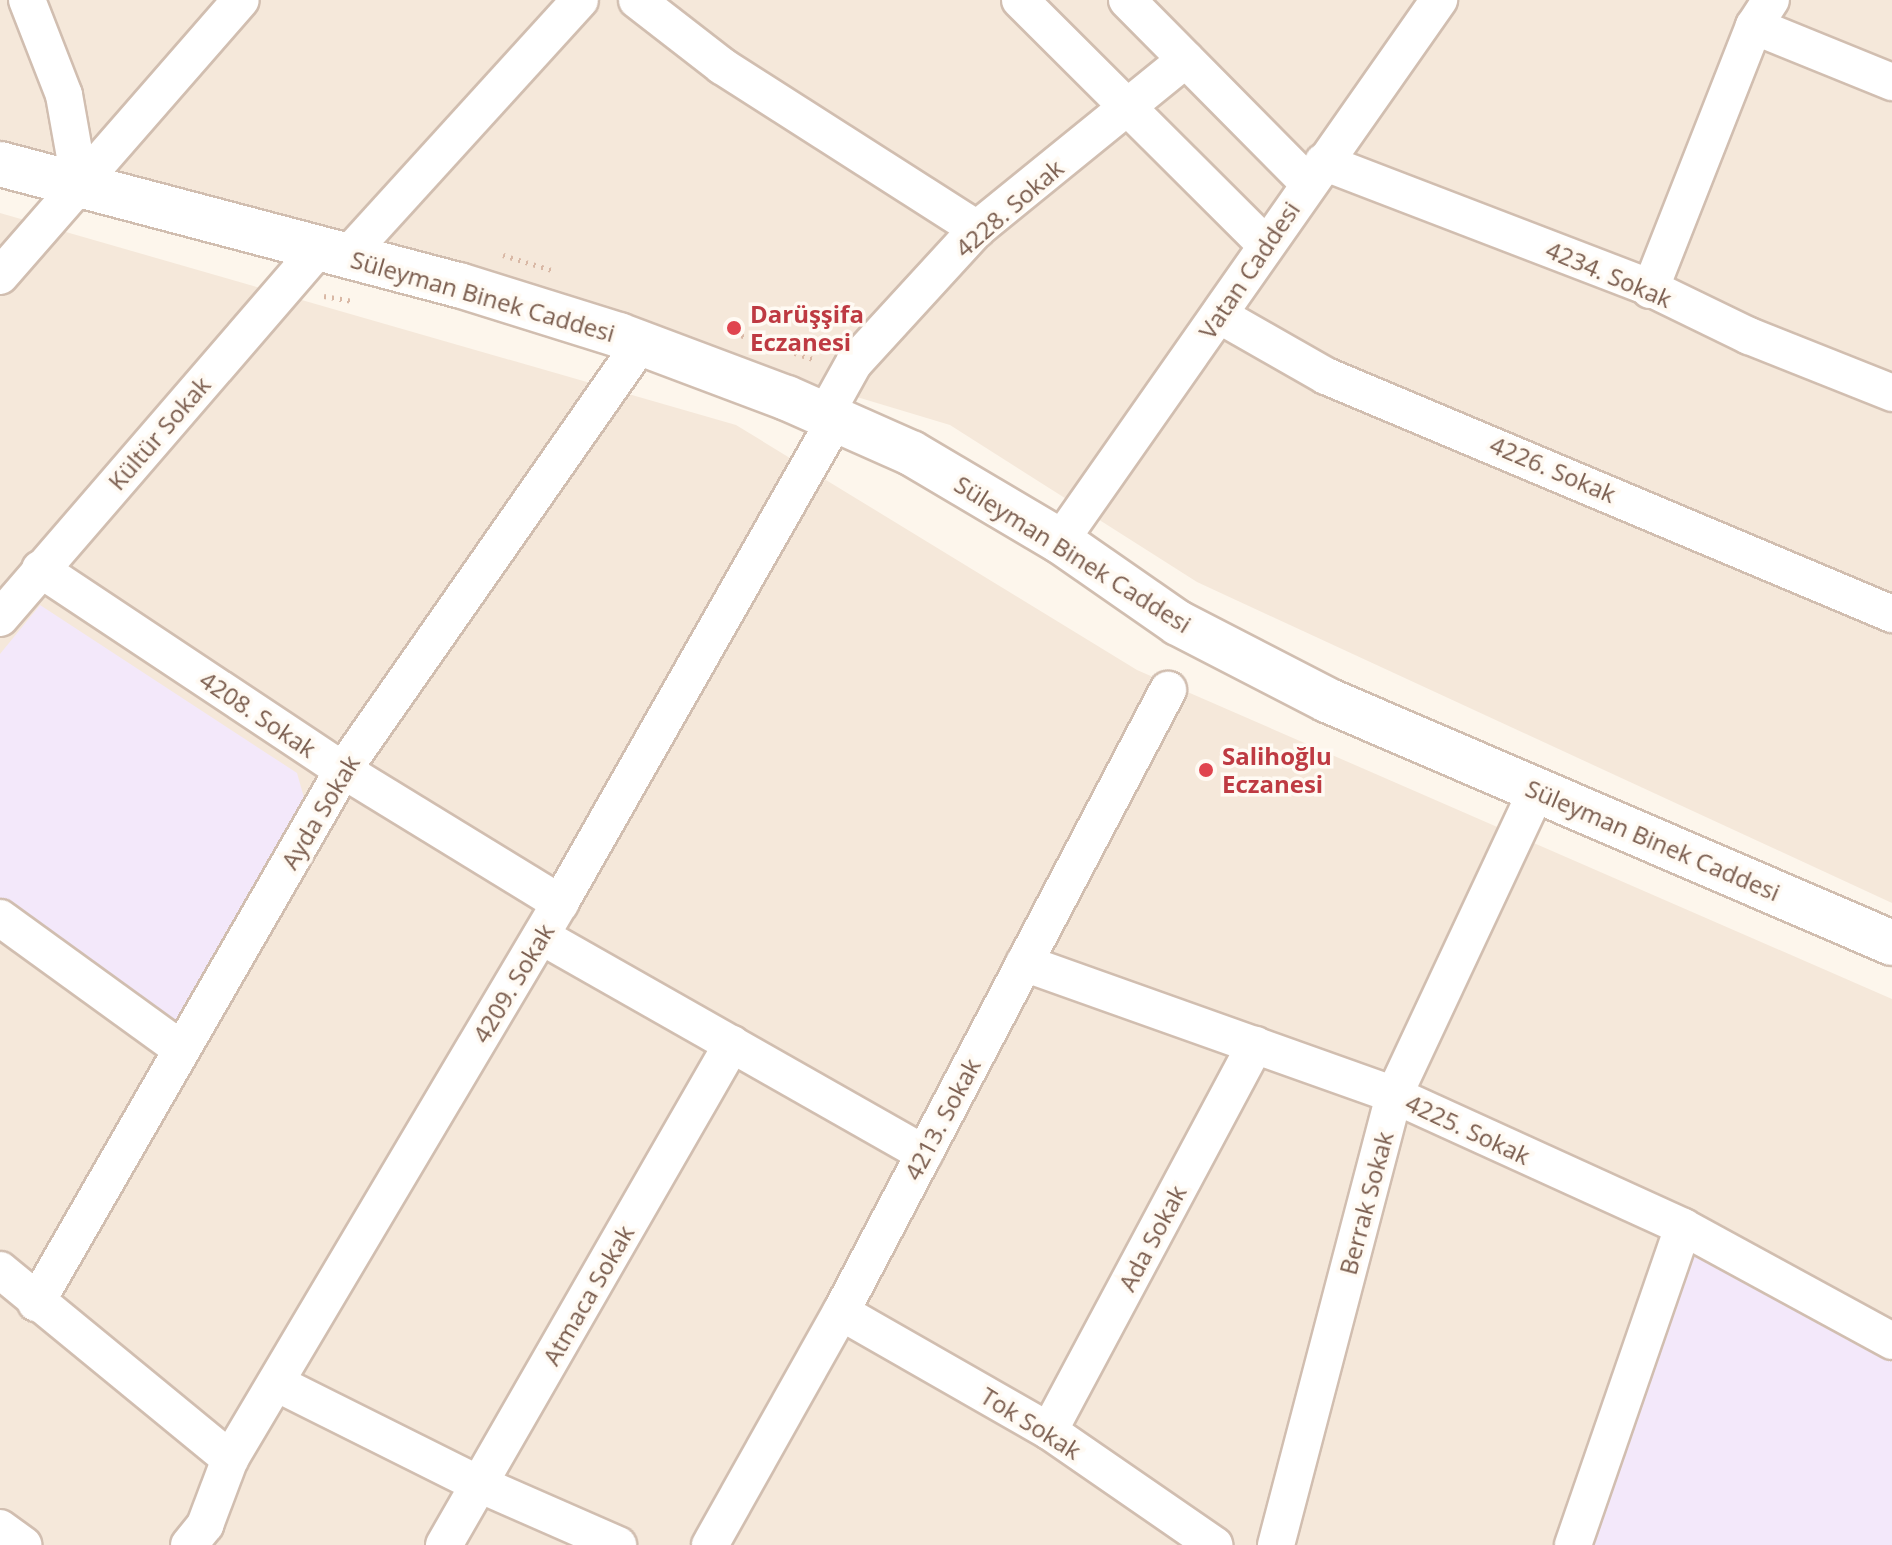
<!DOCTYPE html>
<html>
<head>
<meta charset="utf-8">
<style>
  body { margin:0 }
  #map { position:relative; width:1892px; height:1545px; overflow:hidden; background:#fdf6ec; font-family:"Open Sans",sans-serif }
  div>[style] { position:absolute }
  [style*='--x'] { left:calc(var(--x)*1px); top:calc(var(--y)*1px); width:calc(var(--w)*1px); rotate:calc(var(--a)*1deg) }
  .residential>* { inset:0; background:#f5e8da }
  .education>* { inset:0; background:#f3e8fa }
  .path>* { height:5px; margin-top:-2.5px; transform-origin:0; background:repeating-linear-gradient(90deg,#d9b8a5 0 2px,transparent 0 8px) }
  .roads { filter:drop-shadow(2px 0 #d1beb0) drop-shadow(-2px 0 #d1beb0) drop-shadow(0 2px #d1beb0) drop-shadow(0 -2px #d1beb0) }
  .minor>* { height:36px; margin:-18px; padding:0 18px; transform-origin:18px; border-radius:18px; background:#fff }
  .tertiary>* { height:44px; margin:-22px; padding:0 22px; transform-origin:22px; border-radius:22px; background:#fff }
  .dots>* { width:22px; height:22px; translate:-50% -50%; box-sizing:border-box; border:4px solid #fffaf3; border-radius:50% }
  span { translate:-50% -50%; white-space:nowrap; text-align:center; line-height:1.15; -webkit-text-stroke:7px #fffaf3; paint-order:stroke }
  .street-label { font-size:24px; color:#7a5c4d }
  .health-label { font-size:24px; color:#be3a42; font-weight:700 }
  .left { translate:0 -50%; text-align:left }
</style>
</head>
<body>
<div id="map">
  <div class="residential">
    <i style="clip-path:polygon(0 0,1892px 0,1892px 903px,1197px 582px,950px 425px,0 140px)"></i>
    <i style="clip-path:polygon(0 213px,736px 425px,1137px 670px,1892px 999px,1892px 1545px,0 1545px)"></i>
  </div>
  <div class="education">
    <i style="clip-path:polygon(40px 605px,297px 773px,305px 801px,173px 1026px,0 905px,0 654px)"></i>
    <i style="clip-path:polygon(1688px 1252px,1892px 1362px,1892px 1545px,1590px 1545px)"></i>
  </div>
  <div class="path">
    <i style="--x:503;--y:255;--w:54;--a:17.1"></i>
    <i style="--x:324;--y:296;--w:29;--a:10"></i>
    <i style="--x:734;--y:333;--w:86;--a:18.2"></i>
  </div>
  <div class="roads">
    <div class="minor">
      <i style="--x:27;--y:0;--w:102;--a:68.7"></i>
      <i style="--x:64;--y:95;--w:91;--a:79.9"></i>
      <i style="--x:637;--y:0;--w:108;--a:37.8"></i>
      <i style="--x:722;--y:66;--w:303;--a:32.6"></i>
      <i style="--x:1020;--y:0;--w:346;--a:44.9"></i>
      <i style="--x:1127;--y:0;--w:257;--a:45.3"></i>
      <i style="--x:1754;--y:26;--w:149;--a:22.1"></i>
      <i style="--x:1323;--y:162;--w:344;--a:21"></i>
      <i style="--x:1644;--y:285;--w:117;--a:25.9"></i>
      <i style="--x:1749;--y:336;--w:154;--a:21.7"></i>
      <i style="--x:347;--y:256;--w:346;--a:-47.7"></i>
      <i style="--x:0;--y:276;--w:366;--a:-48.9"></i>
      <i style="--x:1650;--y:290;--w:284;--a:-68.5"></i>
      <i style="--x:1754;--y:26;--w:31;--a:-57"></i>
      <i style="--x:1219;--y:315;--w:123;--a:29.7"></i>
      <i style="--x:1326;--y:376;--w:614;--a:22.81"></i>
      <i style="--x:825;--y:415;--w:60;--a:-60.9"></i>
      <i style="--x:854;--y:363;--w:182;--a:-47.5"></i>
      <i style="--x:977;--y:229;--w:269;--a:-39.1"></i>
      <i style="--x:1060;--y:541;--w:661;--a:-54.99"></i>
      <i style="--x:40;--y:569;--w:364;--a:33.6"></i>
      <i style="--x:343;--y:770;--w:255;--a:31.5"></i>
      <i style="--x:0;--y:618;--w:488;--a:-49.2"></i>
      <i style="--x:0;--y:918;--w:223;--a:35.9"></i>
      <i style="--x:541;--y:936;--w:441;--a:29.6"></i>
      <i style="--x:1024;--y:963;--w:393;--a:19.6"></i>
      <i style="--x:1394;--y:1095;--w:318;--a:24.5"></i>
      <i style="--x:1683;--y:1227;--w:238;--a:28.6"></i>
      <i style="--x:0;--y:1270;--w:298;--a:39.4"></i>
      <i style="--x:36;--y:1303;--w:615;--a:-60.06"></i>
      <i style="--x:343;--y:770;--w:521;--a:-55.09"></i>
      <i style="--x:841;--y:1312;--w:240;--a:29.8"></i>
      <i style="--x:1049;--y:1431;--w:201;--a:34.6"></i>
      <i style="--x:276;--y:1383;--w:227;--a:26.5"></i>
      <i style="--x:479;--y:1484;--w:152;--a:23.7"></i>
      <i style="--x:1049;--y:1431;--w:438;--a:-61.9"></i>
      <i style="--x:0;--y:1528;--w:29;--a:36"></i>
      <i style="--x:189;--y:1545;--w:26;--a:-51"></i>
      <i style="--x:205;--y:1525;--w:71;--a:-69.3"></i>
      <i style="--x:230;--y:1459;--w:647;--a:-59.31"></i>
      <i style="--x:560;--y:903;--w:556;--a:-60.34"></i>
      <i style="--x:444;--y:1545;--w:578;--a:-60.11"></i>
      <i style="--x:710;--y:1545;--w:267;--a:-60.7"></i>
      <i style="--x:841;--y:1312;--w:703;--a:-62.27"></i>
      <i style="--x:1276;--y:1545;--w:465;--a:-75.3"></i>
      <i style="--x:1394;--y:1095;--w:337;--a:-64.9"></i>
      <i style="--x:1573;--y:1545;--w:336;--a:-70.9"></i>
    </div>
    <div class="tertiary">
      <i style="--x:0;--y:164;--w:475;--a:14.8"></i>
      <i style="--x:459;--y:285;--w:168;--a:17.4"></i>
      <i style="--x:619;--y:335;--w:179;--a:20.6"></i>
      <i style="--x:787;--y:398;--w:136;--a:23.9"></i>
      <i style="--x:911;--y:453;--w:173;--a:30.6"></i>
      <i style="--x:1060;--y:541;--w:144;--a:34.8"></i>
      <i style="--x:1178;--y:623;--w:168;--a:27.3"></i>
      <i style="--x:1327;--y:700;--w:615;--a:23.27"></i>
    </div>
  </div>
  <div class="dots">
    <i style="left:734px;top:328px;background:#e0444e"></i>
    <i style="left:1206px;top:770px;background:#e0444e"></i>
  </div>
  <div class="street-label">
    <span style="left:1009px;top:208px;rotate:-41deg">4228. Sokak</span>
    <span style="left:1249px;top:270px;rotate:-56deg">Vatan Caddesi</span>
    <span style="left:1609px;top:274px;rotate:23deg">4234. Sokak</span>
    <span style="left:483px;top:296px;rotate:16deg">Süleyman Binek Caddesi</span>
    <span style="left:159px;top:433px;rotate:-49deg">Kültür Sokak</span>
    <span style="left:1553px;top:469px;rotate:23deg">4226. Sokak</span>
    <span style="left:1073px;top:554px;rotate:32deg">Süleyman Binek Caddesi</span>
    <span style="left:258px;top:714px;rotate:34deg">4208. Sokak</span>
    <span style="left:320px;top:812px;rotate:-59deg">Ayda Sokak</span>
    <span style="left:1653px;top:840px;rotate:23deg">Süleyman Binek Caddesi</span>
    <span style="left:513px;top:983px;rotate:-59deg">4209. Sokak</span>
    <span style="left:942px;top:1119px;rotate:-62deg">4213. Sokak</span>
    <span style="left:1468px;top:1129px;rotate:25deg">4225. Sokak</span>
    <span style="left:1366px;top:1203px;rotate:-75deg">Berrak Sokak</span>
    <span style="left:1152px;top:1238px;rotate:-62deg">Ada Sokak</span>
    <span style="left:588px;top:1295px;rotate:-60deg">Atmaca Sokak</span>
    <span style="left:1031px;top:1423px;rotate:32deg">Tok Sokak</span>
  </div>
  <div class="health-label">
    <span class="left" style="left:750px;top:328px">Darüşşifa<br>Eczanesi</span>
    <span class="left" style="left:1222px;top:770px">Salihoğlu<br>Eczanesi</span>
  </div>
</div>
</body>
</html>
